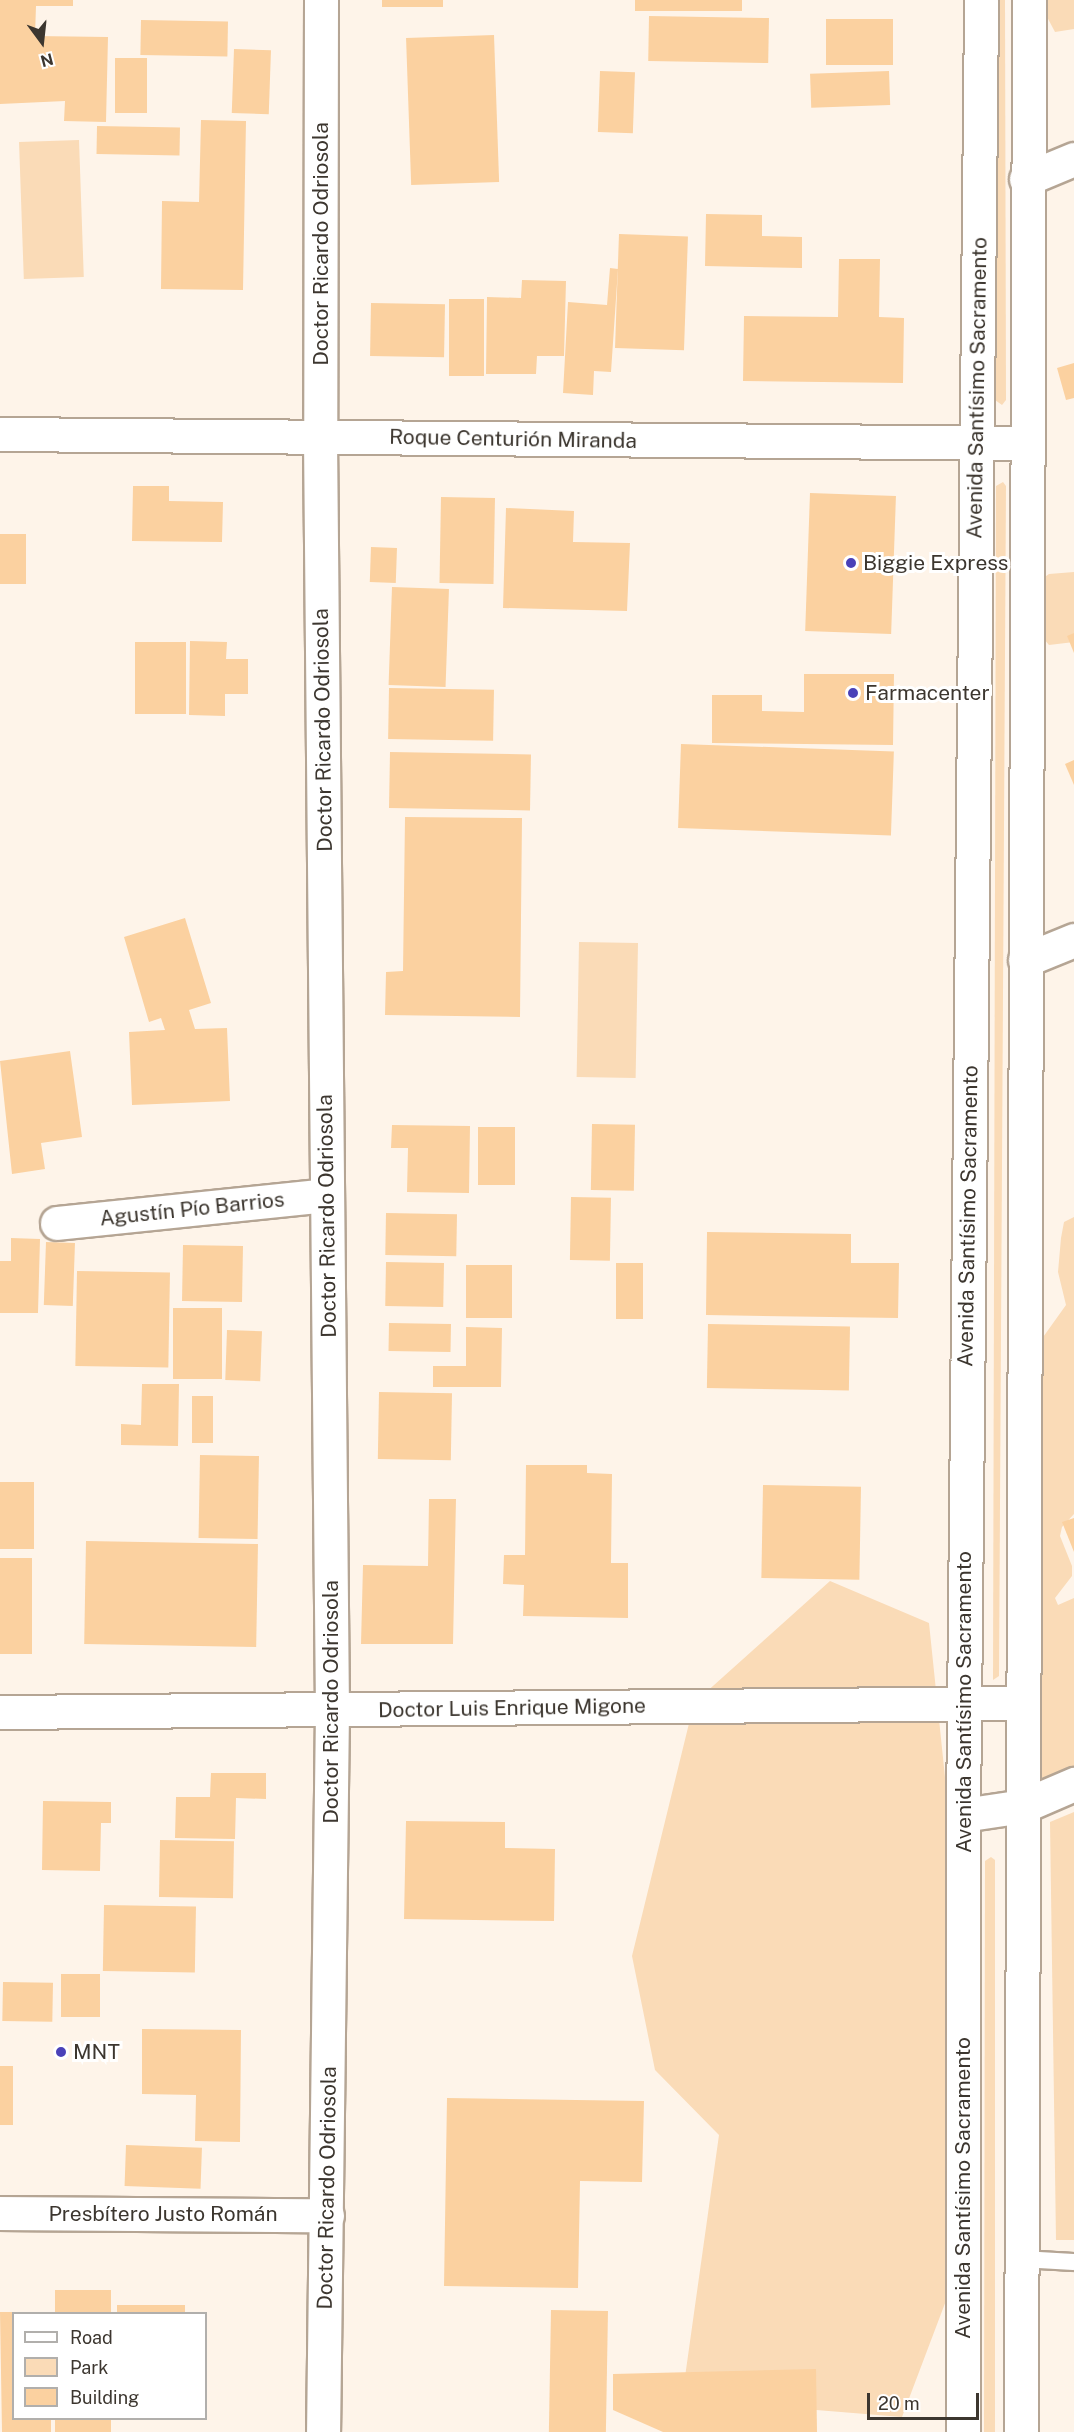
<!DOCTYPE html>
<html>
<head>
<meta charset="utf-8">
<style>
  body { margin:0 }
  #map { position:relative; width:1074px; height:2432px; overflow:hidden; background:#fef4e9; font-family:"Public Sans",sans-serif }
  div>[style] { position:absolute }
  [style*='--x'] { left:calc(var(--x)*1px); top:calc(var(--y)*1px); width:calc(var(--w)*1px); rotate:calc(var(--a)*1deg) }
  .green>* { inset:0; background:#fadbb7; transform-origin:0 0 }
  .building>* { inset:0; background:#fbd1a0; transform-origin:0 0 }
  .roads { filter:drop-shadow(2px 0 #b5a594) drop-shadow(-2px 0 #b5a594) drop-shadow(0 2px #b5a594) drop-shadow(0 -2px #b5a594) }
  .service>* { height:16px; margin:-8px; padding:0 8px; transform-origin:8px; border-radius:8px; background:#fff }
  .minor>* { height:33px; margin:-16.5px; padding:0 16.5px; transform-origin:16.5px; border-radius:16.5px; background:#fff }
  .tertiary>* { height:33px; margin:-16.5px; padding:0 16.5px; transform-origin:16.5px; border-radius:16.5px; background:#fff }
  .primary>* { height:33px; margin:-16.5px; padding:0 16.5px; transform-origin:16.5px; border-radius:16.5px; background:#fff }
  .dots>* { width:16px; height:16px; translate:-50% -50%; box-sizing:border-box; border:3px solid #fff; border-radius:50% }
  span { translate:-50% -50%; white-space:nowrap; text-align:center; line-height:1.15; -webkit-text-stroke:6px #fff; paint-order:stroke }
  .street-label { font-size:21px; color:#3c362f }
  .poi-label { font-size:21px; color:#3c362f }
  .left { translate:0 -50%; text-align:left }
  .legend { position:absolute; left:12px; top:2312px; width:195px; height:108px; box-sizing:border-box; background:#fff; border:2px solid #b1afac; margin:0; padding:8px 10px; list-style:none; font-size:18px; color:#3c362f }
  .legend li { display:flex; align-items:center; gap:12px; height:30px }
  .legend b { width:30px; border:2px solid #b1afac }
  .north { position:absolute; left:12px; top:12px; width:60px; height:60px; -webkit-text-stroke:4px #fff; paint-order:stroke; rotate:165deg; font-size:16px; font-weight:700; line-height:24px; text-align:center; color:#3c362f }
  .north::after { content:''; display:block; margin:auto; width:21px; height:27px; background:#3c362f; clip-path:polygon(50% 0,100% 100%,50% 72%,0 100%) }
  .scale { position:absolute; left:867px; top:2393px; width:112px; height:27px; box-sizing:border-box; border:3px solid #3c362f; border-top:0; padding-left:8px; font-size:18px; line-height:21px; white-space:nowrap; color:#3c362f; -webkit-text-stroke:4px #fff; paint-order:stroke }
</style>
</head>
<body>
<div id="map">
  <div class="green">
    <i style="clip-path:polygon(994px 0,1005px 0,1006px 400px,1002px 405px,995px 400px)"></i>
    <i style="clip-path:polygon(1038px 0,1074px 0,1074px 29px,1055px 32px)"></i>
    <i style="left:79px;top:140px;width:137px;height:60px;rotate:88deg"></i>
    <i style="clip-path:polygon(1003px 482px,1006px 486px,999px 1676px,993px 1680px,996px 486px)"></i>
    <i style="clip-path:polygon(1074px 572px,1074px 642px,1049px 645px,1039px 633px,1036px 583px,1049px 574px)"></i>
    <i style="left:579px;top:942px;width:59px;height:135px;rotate:1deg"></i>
    <i style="clip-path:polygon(1074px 1217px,1074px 1514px,1062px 1527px,1060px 1536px,1072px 1566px,1072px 1576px,1055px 1598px,1058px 1605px,1074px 1598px,1074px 1784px,1040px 1781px,1033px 1775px,1036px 1347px,1066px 1305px,1058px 1272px,1061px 1238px,1064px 1222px)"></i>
    <i style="clip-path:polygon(830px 1581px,929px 1623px,948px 1806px,947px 2298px,902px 2417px,792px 2408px,685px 2377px,719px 2135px,655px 2070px,632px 1956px,694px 1703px)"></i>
    <i style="clip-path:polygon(1074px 1812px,1074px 2240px,1056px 2240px,1050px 1822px)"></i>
    <i style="clip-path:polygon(991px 1857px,995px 1860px,995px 2432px,984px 2432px,985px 1861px)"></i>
  </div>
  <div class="building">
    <i style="clip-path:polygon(0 0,73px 0,73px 6px,36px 6px,35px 36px,108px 37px,106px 122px,64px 121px,65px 101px,0 104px)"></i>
    <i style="left:382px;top:0;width:61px;height:7px"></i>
    <i style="left:635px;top:0;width:107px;height:11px"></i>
    <i style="left:649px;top:16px;width:120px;height:45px;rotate:1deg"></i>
    <i style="left:893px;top:19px;width:46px;height:67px;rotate:90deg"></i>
    <i style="left:141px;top:20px;width:87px;height:35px;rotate:1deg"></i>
    <i style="left:494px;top:35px;width:147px;height:88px;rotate:88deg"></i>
    <i style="left:234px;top:49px;width:37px;height:64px;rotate:2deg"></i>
    <i style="left:115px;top:58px;width:32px;height:55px"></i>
    <i style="left:600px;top:71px;width:35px;height:61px;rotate:2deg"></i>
    <i style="left:889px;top:71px;width:34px;height:79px;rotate:88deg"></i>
    <i style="clip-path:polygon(201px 120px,246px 121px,243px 290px,161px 289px,162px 201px,199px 202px)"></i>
    <i style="left:97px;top:126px;width:83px;height:28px;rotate:1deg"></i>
    <i style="clip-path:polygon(706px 214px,762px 215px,762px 236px,802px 237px,802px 268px,705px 266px)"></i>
    <i style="left:619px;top:234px;width:69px;height:114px;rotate:2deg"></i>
    <i style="clip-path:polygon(839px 259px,880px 259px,879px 317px,904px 318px,903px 383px,743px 381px,744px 316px,838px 317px)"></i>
    <i style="clip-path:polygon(610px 268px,618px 269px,611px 372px,594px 371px,593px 395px,563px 393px,568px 302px,607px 305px)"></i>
    <i style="clip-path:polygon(522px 280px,566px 281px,564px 356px,537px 356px,536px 374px,486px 374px,487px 297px,521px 298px)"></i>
    <i style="left:449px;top:299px;width:35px;height:77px"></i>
    <i style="left:371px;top:303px;width:74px;height:53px;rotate:1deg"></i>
    <i style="clip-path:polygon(1074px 363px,1074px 398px,1066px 400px,1057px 368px)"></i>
    <i style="clip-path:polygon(133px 486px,169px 486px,169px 501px,223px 502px,222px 542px,132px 541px)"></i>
    <i style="left:810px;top:493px;width:86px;height:138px;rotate:2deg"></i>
    <i style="left:441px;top:497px;width:54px;height:86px;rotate:1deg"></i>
    <i style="clip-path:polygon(506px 508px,574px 511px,573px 542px,630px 543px,627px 611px,503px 608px)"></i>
    <i style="left:0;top:534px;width:26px;height:50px"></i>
    <i style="left:371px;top:547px;width:26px;height:35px;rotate:2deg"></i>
    <i style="left:392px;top:587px;width:57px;height:98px;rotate:2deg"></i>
    <i style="clip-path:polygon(1074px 633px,1074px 653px,1067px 636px)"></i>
    <i style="clip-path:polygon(190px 641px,227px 642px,226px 659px,248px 659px,248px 694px,225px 694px,225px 716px,189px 715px)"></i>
    <i style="left:135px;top:642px;width:51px;height:72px"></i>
    <i style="clip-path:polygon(804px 674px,894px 674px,893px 745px,712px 743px,712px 695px,762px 695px,762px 711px,804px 712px)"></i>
    <i style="left:389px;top:688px;width:105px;height:51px;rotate:1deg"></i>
    <i style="left:681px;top:744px;width:213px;height:84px;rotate:2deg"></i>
    <i style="left:390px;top:752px;width:141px;height:56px;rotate:1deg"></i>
    <i style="clip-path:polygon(1074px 760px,1074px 785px,1065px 764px)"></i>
    <i style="clip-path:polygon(405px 817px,522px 818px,520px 1017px,385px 1015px,386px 972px,403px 971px)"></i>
    <i style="clip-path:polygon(185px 918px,211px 1003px,189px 1010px,195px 1029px,227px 1028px,230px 1101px,132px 1105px,129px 1032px,165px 1030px,161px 1018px,149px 1022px,124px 937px)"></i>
    <i style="clip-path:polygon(70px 1051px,82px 1137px,41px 1143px,45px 1169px,12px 1174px,0 1061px)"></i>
    <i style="left:592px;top:1124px;width:43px;height:66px;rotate:1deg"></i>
    <i style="clip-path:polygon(392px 1125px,470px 1126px,469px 1193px,407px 1192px,408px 1148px,391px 1148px)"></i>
    <i style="left:478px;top:1127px;width:37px;height:58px"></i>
    <i style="left:571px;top:1197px;width:40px;height:63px;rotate:1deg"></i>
    <i style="left:386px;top:1213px;width:71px;height:42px;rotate:1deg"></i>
    <i style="clip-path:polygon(707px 1232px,851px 1234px,851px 1263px,899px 1263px,898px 1318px,706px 1315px)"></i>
    <i style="clip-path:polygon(11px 1238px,40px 1239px,38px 1313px,0 1313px,0 1261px,11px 1261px)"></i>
    <i style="left:46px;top:1242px;width:29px;height:63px;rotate:2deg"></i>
    <i style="left:183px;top:1245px;width:60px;height:56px;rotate:1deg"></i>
    <i style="left:386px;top:1262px;width:58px;height:44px;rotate:1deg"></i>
    <i style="left:616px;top:1263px;width:27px;height:56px"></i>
    <i style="left:466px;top:1265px;width:46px;height:53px"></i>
    <i style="left:77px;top:1271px;width:93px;height:95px;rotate:1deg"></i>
    <i style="left:173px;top:1308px;width:49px;height:71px"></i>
    <i style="left:389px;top:1323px;width:62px;height:28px;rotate:1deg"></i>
    <i style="left:708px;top:1324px;width:142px;height:64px;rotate:1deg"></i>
    <i style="clip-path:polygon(466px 1327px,502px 1328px,501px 1387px,433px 1387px,433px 1366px,466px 1366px)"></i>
    <i style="left:227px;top:1330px;width:35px;height:50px;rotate:2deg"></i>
    <i style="clip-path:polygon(142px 1384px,179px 1384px,178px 1446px,121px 1445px,121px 1424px,141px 1425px)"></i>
    <i style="left:379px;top:1392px;width:73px;height:67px;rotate:1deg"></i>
    <i style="left:192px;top:1396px;width:21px;height:47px"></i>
    <i style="left:200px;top:1455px;width:59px;height:83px;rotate:1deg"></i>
    <i style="clip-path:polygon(526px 1465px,587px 1465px,587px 1473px,612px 1474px,611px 1563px,628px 1563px,628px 1618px,523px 1616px,524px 1585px,503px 1584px,504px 1555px,525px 1555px)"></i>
    <i style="left:0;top:1482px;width:34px;height:67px"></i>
    <i style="left:763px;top:1485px;width:98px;height:93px;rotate:1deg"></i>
    <i style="clip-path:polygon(429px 1499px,456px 1499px,453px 1644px,361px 1644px,363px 1565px,428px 1566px)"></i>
    <i style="clip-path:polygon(1074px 1518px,1074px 1552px,1062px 1522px)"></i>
    <i style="left:86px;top:1541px;width:172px;height:103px;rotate:1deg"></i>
    <i style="left:0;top:1558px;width:32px;height:96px"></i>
    <i style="clip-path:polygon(211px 1773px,266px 1773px,266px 1799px,236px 1798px,235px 1839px,175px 1838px,176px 1797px,210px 1797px)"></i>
    <i style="clip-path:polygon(43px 1801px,111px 1802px,111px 1823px,101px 1823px,100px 1871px,42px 1870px)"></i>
    <i style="clip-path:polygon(406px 1821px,505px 1822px,505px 1848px,555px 1849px,554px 1921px,404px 1919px)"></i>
    <i style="left:160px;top:1840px;width:74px;height:57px;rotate:1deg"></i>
    <i style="left:104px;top:1905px;width:92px;height:66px;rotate:1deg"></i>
    <i style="left:61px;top:1974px;width:39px;height:43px"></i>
    <i style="left:3px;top:1982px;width:50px;height:39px;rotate:1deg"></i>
    <i style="clip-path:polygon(142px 2029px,241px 2030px,240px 2142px,195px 2141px,196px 2095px,142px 2094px)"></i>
    <i style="left:0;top:2066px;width:13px;height:59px"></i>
    <i style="clip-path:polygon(447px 2098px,644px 2101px,642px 2182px,580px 2181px,578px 2288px,444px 2286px)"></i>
    <i style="left:126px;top:2145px;width:76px;height:41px;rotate:2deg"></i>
    <i style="left:55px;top:2290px;width:56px;height:23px"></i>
    <i style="left:117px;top:2305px;width:68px;height:8px"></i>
    <i style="left:551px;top:2310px;width:57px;height:122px;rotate:1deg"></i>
    <i style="clip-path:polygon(0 2312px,14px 2312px,14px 2418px,51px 2418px,51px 2432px,2px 2432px)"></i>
    <i style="clip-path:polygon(816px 2369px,817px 2432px,663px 2432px,613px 2410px,613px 2374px)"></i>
    <i style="left:55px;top:2418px;width:56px;height:14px"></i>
  </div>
  <div class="roads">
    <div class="service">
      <i style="--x:1021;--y:2259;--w:53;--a:3.2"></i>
    </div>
    <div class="minor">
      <i style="--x:321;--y:0;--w:438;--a:90.1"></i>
      <i style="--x:320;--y:438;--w:1272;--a:89.46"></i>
      <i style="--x:332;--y:1710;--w:722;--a:90.71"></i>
      <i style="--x:1026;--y:179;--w:52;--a:-22.6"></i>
      <i style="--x:0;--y:434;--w:1026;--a:0.5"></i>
      <i style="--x:1025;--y:960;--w:53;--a:-22.2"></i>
      <i style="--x:57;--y:1223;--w:271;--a:-5.9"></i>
      <i style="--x:0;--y:2213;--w:327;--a:0.4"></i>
    </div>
    <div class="tertiary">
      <i style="--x:0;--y:1712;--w:1023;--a:-0.5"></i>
      <i style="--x:963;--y:1815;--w:61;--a:-8.5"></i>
      <i style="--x:1023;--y:1806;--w:56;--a:-23.3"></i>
    </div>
    <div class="primary">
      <i style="--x:963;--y:2432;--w:617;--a:-90"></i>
      <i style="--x:963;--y:1815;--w:1815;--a:-89.43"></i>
      <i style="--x:1021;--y:2432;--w:2432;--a:-89.81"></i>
    </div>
  </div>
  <div class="dots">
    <i style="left:851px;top:563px;background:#4a41b8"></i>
    <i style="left:853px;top:693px;background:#4a41b8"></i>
    <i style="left:61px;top:2052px;background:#4a41b8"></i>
  </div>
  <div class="street-label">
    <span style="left:321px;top:244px;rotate:-90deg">Doctor Ricardo Odriosola</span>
    <span style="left:977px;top:388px;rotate:-89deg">Avenida Santísimo Sacramento</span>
    <span style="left:513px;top:439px;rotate:1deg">Roque Centurión Miranda</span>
    <span style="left:323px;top:730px;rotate:-91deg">Doctor Ricardo Odriosola</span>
    <span style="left:192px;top:1209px;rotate:-6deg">Agustín Pío Barrios</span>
    <span style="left:327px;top:1216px;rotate:-91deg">Doctor Ricardo Odriosola</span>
    <span style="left:968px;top:1216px;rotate:-89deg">Avenida Santísimo Sacramento</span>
    <span style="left:331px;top:1702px;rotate:-90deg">Doctor Ricardo Odriosola</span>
    <span style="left:964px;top:1702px;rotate:-90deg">Avenida Santísimo Sacramento</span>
    <span style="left:512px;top:1708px;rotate:-1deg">Doctor Luis Enrique Migone</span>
    <span style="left:327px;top:2188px;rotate:-89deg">Doctor Ricardo Odriosola</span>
    <span style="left:963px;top:2188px;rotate:-90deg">Avenida Santísimo Sacramento</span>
    <span style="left:163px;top:2214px">Presbítero Justo Román</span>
  </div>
  <div class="poi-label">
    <span class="left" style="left:863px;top:563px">Biggie Express</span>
    <span class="left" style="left:865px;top:693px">Farmacenter</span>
    <span class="left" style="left:73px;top:2052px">MNT</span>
  </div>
  <ul class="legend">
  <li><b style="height:8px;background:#fff"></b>Road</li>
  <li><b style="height:16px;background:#fadbb7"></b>Park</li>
  <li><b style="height:16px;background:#fbd1a0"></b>Building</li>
  </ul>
  <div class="north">N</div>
  <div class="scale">20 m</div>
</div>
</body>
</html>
